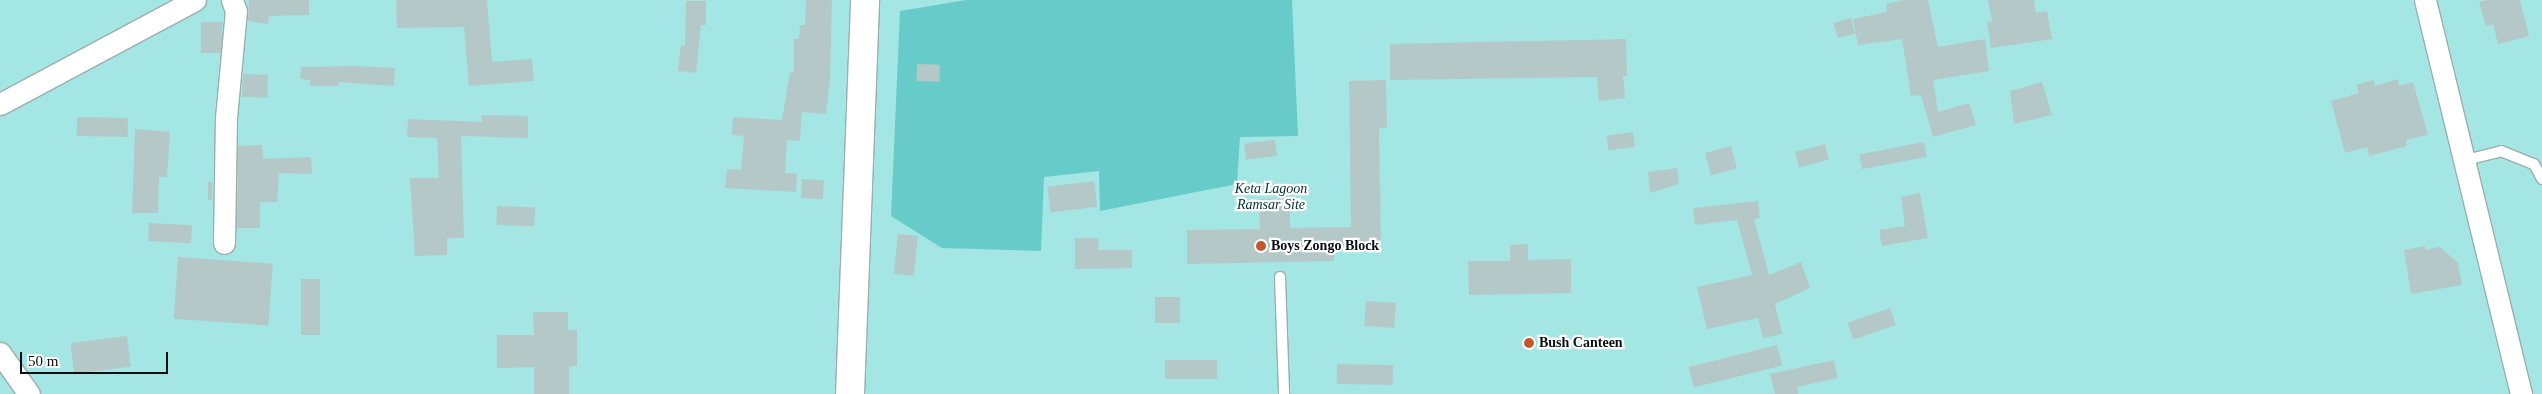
<!DOCTYPE html>
<html>
<head>
<meta charset="utf-8">
<style>
  body { margin:0 }
  #map { position:relative; width:2542px; height:394px; overflow:hidden; background:#e6fbfa; font-family:"Times New Roman",serif }
  div>[style] { position:absolute }
  [style*='--x'] { left:calc(var(--x)*1px); top:calc(var(--y)*1px); width:calc(var(--w)*1px); rotate:calc(var(--a)*1deg) }
  .green>* { inset:0; background:#a4e6e4; transform-origin:0 0 }
  .forest>* { inset:0; background:#67ccc9 }
  .building>* { inset:0; background:#b4c8c7; transform-origin:0 0 }
  .roads { filter:drop-shadow(1px 0 #9aaead) drop-shadow(-1px 0 #9aaead) drop-shadow(0 1px #9aaead) drop-shadow(0 -1px #9aaead) }
  .lane>* { height:10px; margin:-5px; padding:0 5px; transform-origin:5px; border-radius:5px; background:#fff }
  .street>* { height:21px; margin:-10.5px; padding:0 10.5px; transform-origin:10.5px; border-radius:10.5px; background:#fff }
  .secondary>* { height:28px; margin:-14px; padding:0 14px; transform-origin:14px; border-radius:14px; background:#fff }
  .dots>* { width:14px; height:14px; translate:-50% -50%; box-sizing:border-box; border:2px solid #fff; border-radius:50% }
  span { translate:-50% -50%; white-space:nowrap; text-align:center; line-height:1.15; -webkit-text-stroke:4.5px #fff; paint-order:stroke }
  .park-label { font-size:14px; color:#003130; font-style:italic }
  .poi-label { font-size:14px; color:#091010; font-weight:700 }
  .left { translate:0 -50%; text-align:left }
  .scale { position:absolute; left:20px; top:352px; width:148px; height:22px; box-sizing:border-box; border:2px solid #091010; border-top:0; padding-left:6px; font-size:15px; line-height:18px; white-space:nowrap; color:#091010; -webkit-text-stroke:4px #fff; paint-order:stroke }
</style>
</head>
<body>
<div id="map">
  <div class="green">
    <i style="left:0;top:0;width:2542px;height:394px"></i>
  </div>
  <div class="forest">
    <i style="clip-path:polygon(966px 0,1292px 0,1298px 136px,1240px 137px,1237px 184px,1100px 211px,1099px 171px,1044px 177px,1041px 251px,942px 248px,891px 216px,900px 11px)"></i>
  </div>
  <div class="building">
    <i style="clip-path:polygon(249px 0,309px 0,309px 15px,269px 16px,268px 24px,248px 21px)"></i>
    <i style="clip-path:polygon(396px 0,487px 0,492px 62px,532px 59px,534px 81px,469px 86px,464px 27px,397px 28px)"></i>
    <i style="clip-path:polygon(806px 0,832px 0,830px 80px,826px 114px,802px 112px,800px 141px,787px 140px,785px 173px,797px 174px,796px 192px,725px 188px,727px 169px,741px 170px,744px 136px,732px 135px,733px 117px,782px 120px,790px 72px,794px 73px,794px 39px,799px 39px,800px 25px,805px 25px)"></i>
    <i style="clip-path:polygon(1904px 0,1928px 0,1938px 47px,1985px 39px,1989px 71px,1933px 80px,1938px 112px,1969px 103px,1976px 125px,1933px 137px,1921px 95px,1911px 96px,1902px 39px,1858px 45px,1853px 19px,1887px 12px,1886px 4px)"></i>
    <i style="clip-path:polygon(1988px 0,2034px 0,2036px 13px,2047px 11px,2052px 39px,1991px 48px,1987px 22px,1992px 21px)"></i>
    <i style="clip-path:polygon(2488px 0,2520px 0,2529px 36px,2498px 44px,2493px 24px,2486px 26px,2479px 2px)"></i>
    <i style="clip-path:polygon(686px 1px,706px 1px,706px 25px,701px 25px,696px 73px,678px 71px,681px 45px,685px 46px)"></i>
    <i style="left:1851px;top:18px;width:16px;height:18px;rotate:75deg"></i>
    <i style="left:201px;top:22px;width:21px;height:31px"></i>
    <i style="clip-path:polygon(1626px 39px,1627px 76px,1623px 76px,1625px 98px,1599px 101px,1597px 77px,1390px 80px,1390px 44px)"></i>
    <i style="left:917px;top:64px;width:23px;height:17px;rotate:2deg"></i>
    <i style="clip-path:polygon(354px 66px,395px 68px,394px 86px,339px 82px,339px 86px,310px 86px,310px 80px,300px 79px,301px 67px)"></i>
    <i style="left:243px;top:74px;width:25px;height:23px;rotate:2deg"></i>
    <i style="clip-path:polygon(2398px 79px,2399px 86px,2413px 82px,2428px 135px,2406px 140px,2407px 146px,2369px 156px,2367px 147px,2345px 153px,2331px 101px,2359px 93px,2356px 85px,2374px 80px,2375px 86px)"></i>
    <i style="clip-path:polygon(1386px 80px,1387px 128px,1379px 128px,1381px 244px,1334px 246px,1334px 261px,1187px 264px,1187px 230px,1260px 229px,1259px 199px,1290px 198px,1290px 228px,1351px 227px,1349px 81px)"></i>
    <i style="clip-path:polygon(2042px 82px,2052px 115px,2014px 124px,2010px 91px)"></i>
    <i style="clip-path:polygon(482px 115px,528px 116px,528px 138px,461px 136px,464px 238px,447px 238px,447px 255px,415px 256px,410px 178px,439px 178px,437px 138px,407px 137px,408px 119px,482px 122px)"></i>
    <i style="left:77px;top:117px;width:51px;height:19px;rotate:1deg"></i>
    <i style="clip-path:polygon(135px 129px,170px 132px,167px 177px,159px 177px,158px 213px,132px 213px)"></i>
    <i style="left:1633px;top:132px;width:15px;height:27px;rotate:82deg"></i>
    <i style="left:1275px;top:140px;width:16px;height:31px;rotate:83deg"></i>
    <i style="left:1924px;top:142px;width:15px;height:66px;rotate:79deg"></i>
    <i style="left:1825px;top:144px;width:16px;height:31px;rotate:75deg"></i>
    <i style="clip-path:polygon(262px 145px,263px 159px,311px 157px,312px 174px,279px 173px,277px 202px,260px 202px,260px 228px,237px 228px,238px 146px)"></i>
    <i style="left:1731px;top:146px;width:23px;height:27px;rotate:75deg"></i>
    <i style="clip-path:polygon(1677px 168px,1679px 184px,1650px 193px,1648px 172px)"></i>
    <i style="left:802px;top:179px;width:22px;height:19px;rotate:3deg"></i>
    <i style="left:1094px;top:181px;width:26px;height:47px;rotate:83deg"></i>
    <i style="left:212px;top:182px;width:18px;height:4px;rotate:90deg"></i>
    <i style="clip-path:polygon(1920px 193px,1928px 238px,1882px 246px,1879px 230px,1905px 226px,1901px 197px)"></i>
    <i style="clip-path:polygon(1758px 201px,1760px 218px,1754px 219px,1769px 275px,1801px 262px,1810px 288px,1775px 304px,1782px 334px,1763px 338px,1758px 318px,1707px 329px,1697px 287px,1752px 275px,1737px 220px,1695px 225px,1693px 208px)"></i>
    <i style="left:497px;top:206px;width:38px;height:19px;rotate:2deg"></i>
    <i style="left:149px;top:223px;width:43px;height:18px;rotate:3deg"></i>
    <i style="left:898px;top:234px;width:20px;height:40px;rotate:6deg"></i>
    <i style="clip-path:polygon(1075px 238px,1098px 238px,1099px 250px,1132px 250px,1132px 268px,1075px 269px)"></i>
    <i style="clip-path:polygon(1528px 244px,1528px 260px,1571px 259px,1571px 293px,1469px 295px,1468px 261px,1510px 261px,1510px 245px)"></i>
    <i style="clip-path:polygon(2425px 246px,2425px 250px,2440px 247px,2458px 263px,2462px 285px,2411px 294px,2404px 250px)"></i>
    <i style="left:178px;top:257px;width:95px;height:62px;rotate:4deg"></i>
    <i style="left:301px;top:279px;width:19px;height:56px"></i>
    <i style="left:1155px;top:297px;width:25px;height:26px"></i>
    <i style="left:1366px;top:301px;width:30px;height:25px;rotate:4deg"></i>
    <i style="left:1890px;top:308px;width:18px;height:45px;rotate:71deg"></i>
    <i style="clip-path:polygon(533px 312px,568px 312px,568px 330px,577px 330px,577px 366px,569px 367px,569px 394px,534px 394px,534px 367px,497px 368px,497px 335px,534px 335px)"></i>
    <i style="left:127px;top:336px;width:31px;height:57px;rotate:83deg"></i>
    <i style="left:1777px;top:345px;width:21px;height:91px;rotate:76deg"></i>
    <i style="left:1165px;top:360px;width:52px;height:19px"></i>
    <i style="clip-path:polygon(1834px 360px,1838px 378px,1797px 387px,1798px 394px,1775px 394px,1770px 374px)"></i>
    <i style="left:1337px;top:364px;width:56px;height:20px;rotate:1deg"></i>
  </div>
  <div class="roads">
    <div class="lane">
      <i style="--x:2466;--y:160;--w:36;--a:-14"></i>
      <i style="--x:2501;--y:151;--w:35;--a:22"></i>
      <i style="--x:2534;--y:164;--w:17;--a:62"></i>
      <i style="--x:1280;--y:277;--w:117;--a:88"></i>
    </div>
    <div class="street">
      <i style="--x:2425;--y:0;--w:406;--a:76.3"></i>
      <i style="--x:0;--y:104;--w:221;--a:-28.1"></i>
      <i style="--x:224;--y:243;--w:125;--a:-89.1"></i>
      <i style="--x:226;--y:118;--w:107;--a:-84.7"></i>
      <i style="--x:236;--y:11;--w:12;--a:-110"></i>
      <i style="--x:0;--y:353;--w:50;--a:54.7"></i>
    </div>
    <div class="secondary">
      <i style="--x:850;--y:394;--w:394;--a:-87.8"></i>
    </div>
  </div>
  <div class="dots">
    <i style="left:1261px;top:246px;background:#c05a2c"></i>
    <i style="left:1529px;top:343px;background:#c05a2c"></i>
  </div>
  <div class="park-label">
    <span style="left:1271px;top:197px">Keta Lagoon<br>Ramsar Site</span>
  </div>
  <div class="poi-label">
    <span class="left" style="left:1271px;top:246px">Boys Zongo Block</span>
    <span class="left" style="left:1539px;top:343px">Bush Canteen</span>
  </div>
  <div class="scale">50 m</div>
</div>
</body>
</html>
